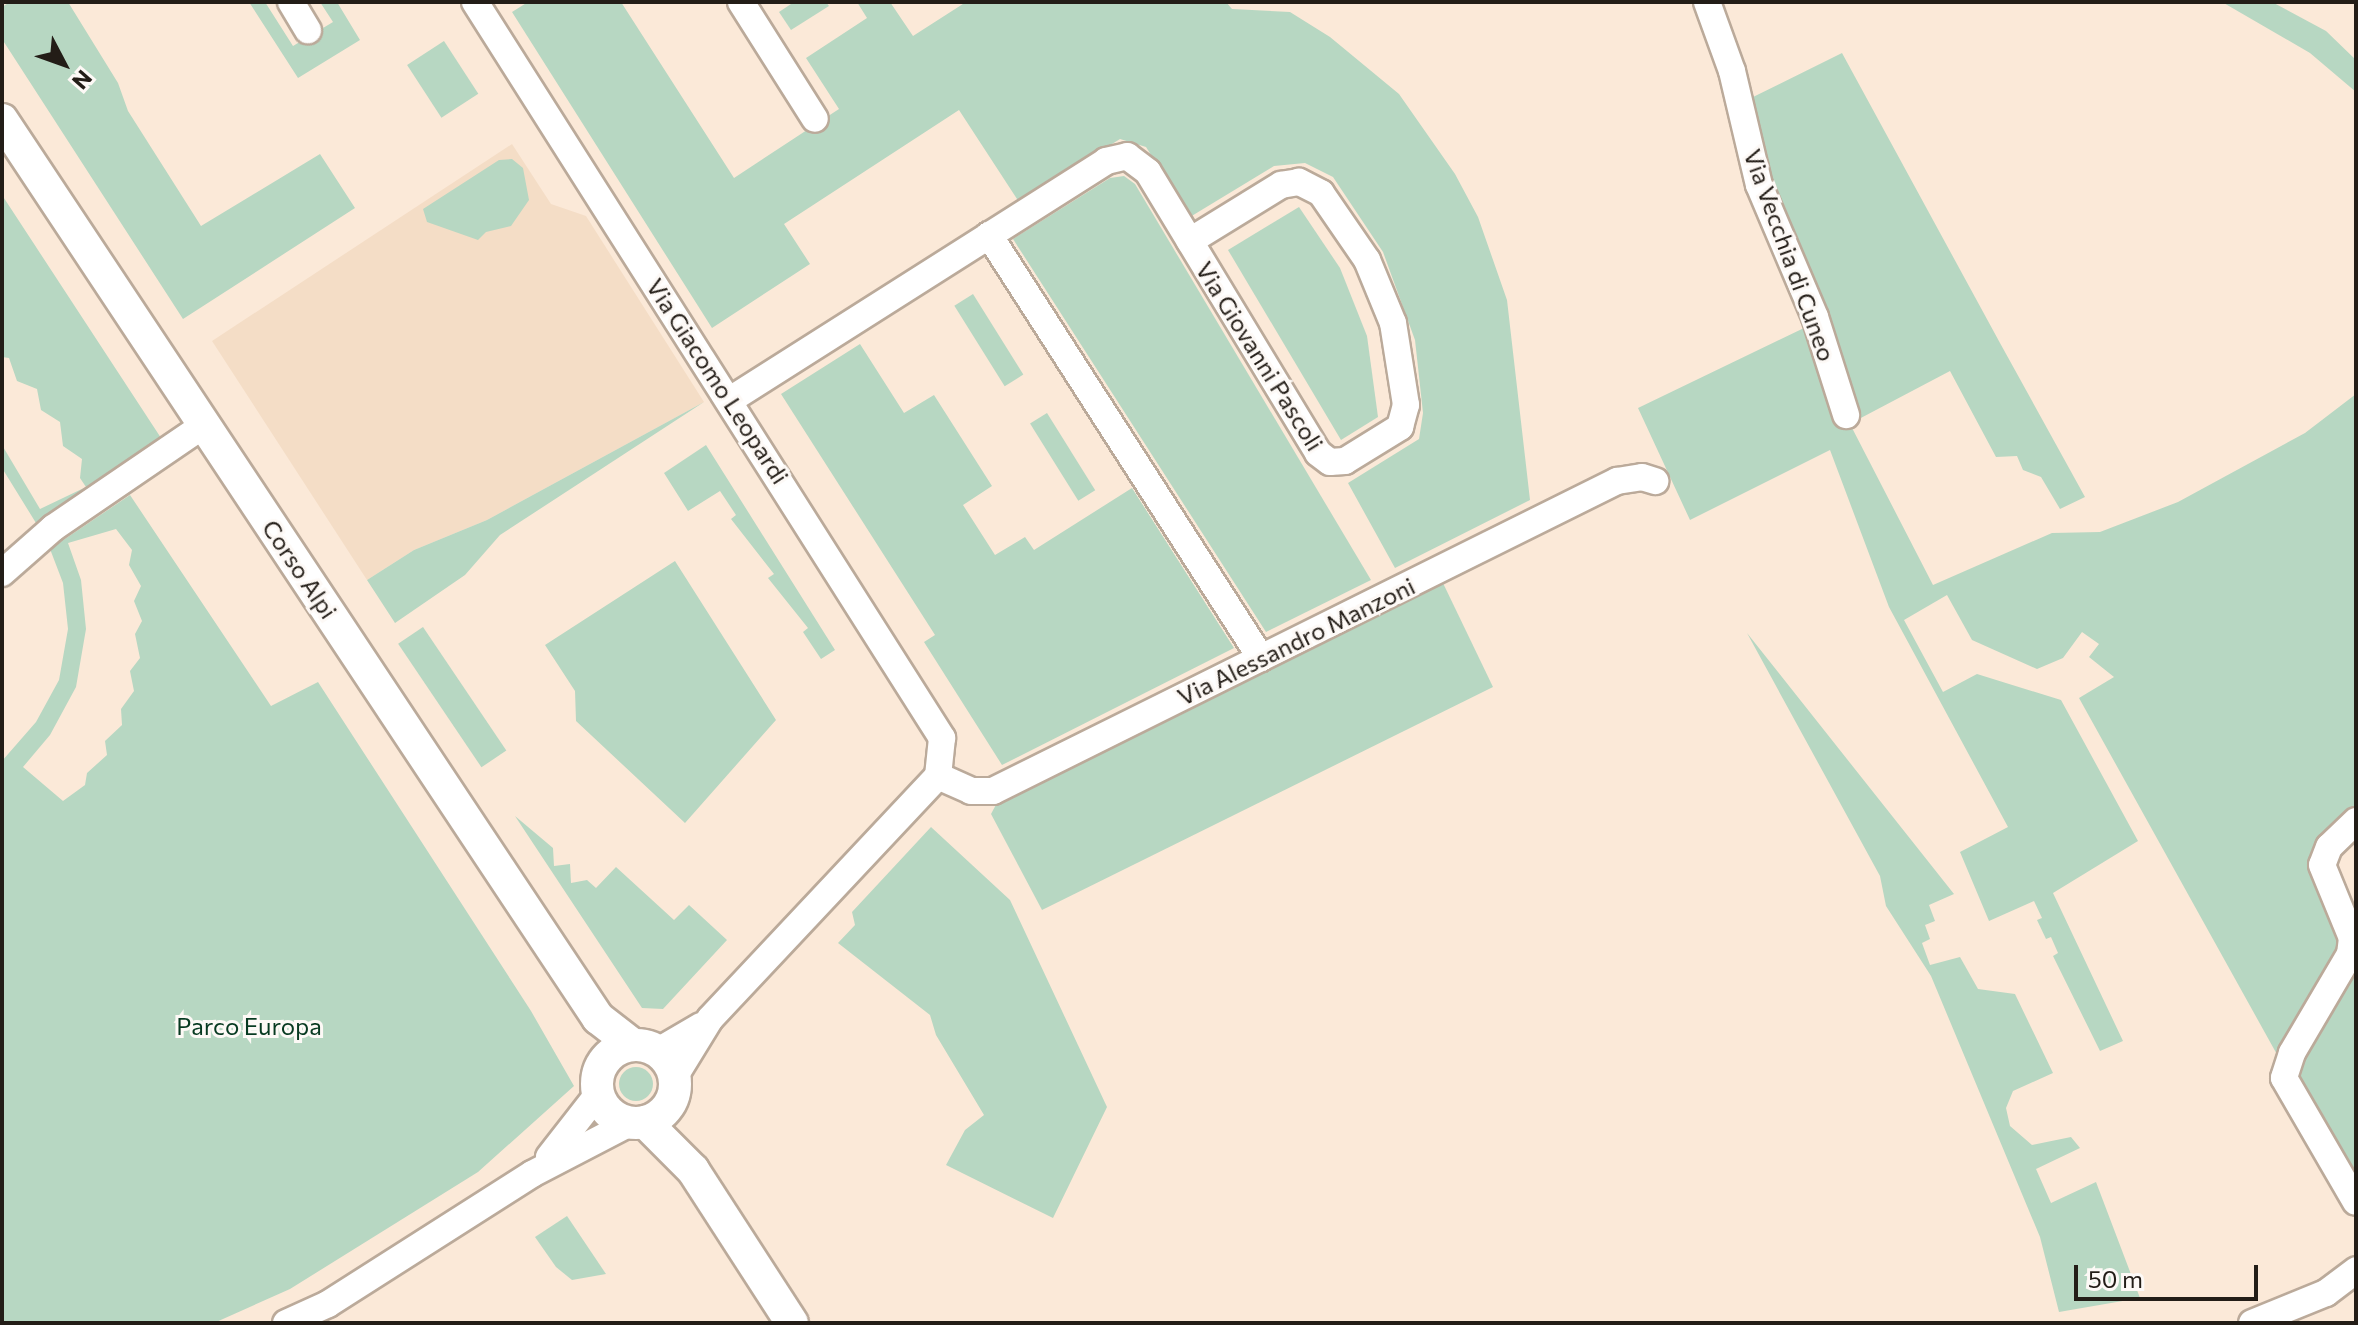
<!DOCTYPE html>
<html>
<head>
<meta charset="utf-8">
<style>
  body { margin:0 }
  #map { position:relative; width:2358px; height:1325px; overflow:hidden; background:#fbe9d8; font-family:Commissioner,sans-serif }
  div>[style] { position:absolute }
  [style*='--x'] { left:calc(var(--x)*1px); top:calc(var(--y)*1px); width:calc(var(--w)*1px); rotate:calc(var(--a)*1deg) }
  .built>* { inset:0; background:#f4ddc6 }
  .green>* { inset:0; background:#b7d7c2; transform-origin:0 0 }
  .round { border-radius:50% }
  .roads { filter:drop-shadow(2px 0 #bbaa9a) drop-shadow(-2px 0 #bbaa9a) drop-shadow(0 2px #bbaa9a) drop-shadow(0 -2px #bbaa9a) }
  .minor>* { height:26px; margin:-13px; padding:0 13px; transform-origin:13px; border-radius:13px; background:#fff }
  .tertiary>* { height:32px; margin:-16px; padding:0 16px; transform-origin:16px; border-radius:16px; background:#fff }
  .tertiary>.ring { margin:-16px; padding:0; box-sizing:content-box; background:none; border:32px solid #fff; border-radius:50% }
  span { translate:-50% -50%; white-space:nowrap; text-align:center; line-height:1.15; -webkit-text-stroke:6px #fdf9f6; paint-order:stroke }
  .street-label { font-size:24px; color:#231d17 }
  .park-label { font-size:24px; color:#073a21 }
  .frame { position:absolute; inset:0; border:4px solid #231d17; pointer-events:none }
  .north { position:absolute; left:24px; top:24px; width:80px; height:80px; -webkit-text-stroke:6px #fdf9f6; paint-order:stroke; rotate:131deg; font-size:22px; font-weight:700; line-height:32px; text-align:center; color:#231d17 }
  .north::after { content:''; display:block; margin:auto; width:28px; height:36px; background:#231d17; clip-path:polygon(50% 0,100% 100%,50% 72%,0 100%) }
  .scale { position:absolute; left:2074px; top:1265px; width:184px; height:36px; box-sizing:border-box; border:4px solid #231d17; border-top:0; padding-left:10px; font-size:24px; line-height:28px; white-space:nowrap; color:#231d17; -webkit-text-stroke:6px #fdf9f6; paint-order:stroke }
</style>
</head>
<body>
<div id="map">
  <div class="built">
    <i style="clip-path:polygon(512px 144px,551px 204px,586px 216px,704px 402px,487px 520px,414px 550px,367px 580px,212px 341px)"></i>
  </div>
  <div class="green">
    <i style="clip-path:polygon(10px 2px,68px 2px,118px 83px,128px 111px,201px 226px,320px 154px,355px 208px,183px 319px,2px 39px,2px 7px)"></i>
    <i style="clip-path:polygon(249px 2px,265px 2px,293px 46px,333px 22px,320px 2px,337px 2px,360px 40px,298px 78px)"></i>
    <i style="clip-path:polygon(528px 2px,621px 2px,734px 178px,839px 109px,806px 58px,867px 18px,857px 2px,890px 2px,913px 36px,966px 2px,1226px 2px,1232px 9px,1290px 12px,1330px 37px,1399px 94px,1455px 174px,1478px 217px,1507px 300px,1530px 500px,1395px 568px,1348px 483px,1419px 439px,1423px 413px,1415px 340px,1383px 252px,1333px 177px,1305px 163px,1274px 166px,1190px 217px,1146px 147px,1120px 139px,1019px 202px,959px 110px,784px 224px,810px 264px,712px 328px,512px 12px)"></i>
    <i style="clip-path:polygon(794px 2px,826px 2px,829px 6px,791px 30px,779px 12px)"></i>
    <i style="clip-path:polygon(2222px 2px,2272px 2px,2326px 31px,2356px 60px,2356px 92px,2310px 53px)"></i>
    <i style="left:444px;top:41px;width:63px;height:44px;rotate:57deg"></i>
    <i style="clip-path:polygon(1842px 53px,2000px 343px,2085px 497px,2060px 509px,2041px 477px,2023px 470px,2017px 456px,1996px 457px,1950px 371px,1857px 420px,1771px 191px,1749px 99px)"></i>
    <i style="clip-path:polygon(512px 159px,523px 168px,529px 200px,511px 226px,486px 232px,478px 240px,427px 222px,423px 209px,499px 160px)"></i>
    <i style="clip-path:polygon(1124px 176px,1135px 184px,1371px 580px,1266px 632px,1013px 239px,1110px 178px)"></i>
    <i style="clip-path:polygon(2px 195px,163px 441px,36px 523px,2px 468px,2px 445px,40px 509px,86px 487px,80px 478px,82px 459px,63px 446px,60px 422px,41px 410px,37px 389px,17px 381px,9px 358px,2px 357px)"></i>
    <i style="clip-path:polygon(1299px 207px,1340px 268px,1367px 336px,1378px 417px,1341px 440px,1228px 250px)"></i>
    <i style="left:973px;top:294px;width:95px;height:22px;rotate:58deg"></i>
    <i style="clip-path:polygon(1804px 328px,1840px 427px,1850px 424px,1933px 585px,2052px 533px,2100px 532px,2178px 502px,2305px 433px,2356px 394px,2356px 808px,2322px 842px,2343px 955px,2279px 1058px,2079px 698px,2114px 677px,2089px 657px,2099px 644px,2082px 632px,2063px 658px,2037px 669px,1972px 640px,1947px 595px,1904px 620px,1943px 692px,1977px 674px,2061px 700px,2138px 841px,2053px 893px,2123px 1041px,2100px 1051px,2053px 956px,2058px 953px,2051px 937px,2046px 939px,2037px 920px,2042px 918px,2034px 901px,1989px 921px,1960px 852px,2008px 827px,1889px 607px,1830px 450px,1690px 520px,1638px 408px)"></i>
    <i style="clip-path:polygon(860px 344px,904px 413px,934px 395px,992px 486px,963px 505px,995px 555px,1025px 537px,1034px 550px,1132px 488px,1234px 648px,1002px 765px,924px 642px,935px 635px,781px 394px)"></i>
    <i style="clip-path:polygon(704px 402px,500px 535px,465px 575px,395px 623px,367px 580px,414px 550px,487px 520px)"></i>
    <i style="left:1047px;top:413px;width:91px;height:20px;rotate:58deg"></i>
    <i style="clip-path:polygon(706px 445px,835px 650px,821px 659px,803px 632px,808px 628px,768px 578px,774px 574px,731px 519px,736px 515px,720px 491px,688px 511px,664px 473px)"></i>
    <i style="clip-path:polygon(evenodd,130px 495px,271px 706px,318px 682px,531px 1011px,574px 1086px,478px 1172px,290px 1289px,214px 1323px,2px 1323px,2px 761px,36px 722px,59px 680px,68px 629px,63px 583px,50px 549px,130px 495px,116px 529px,132px 550px,129px 565px,141px 586px,134px 601px,142px 621px,135px 634px,140px 658px,130px 671px,134px 691px,121px 709px,122px 725px,105px 741px,107px 755px,87px 773px,85px 785px,63px 801px,23px 767px,50px 735px,76px 687px,86px 629px,81px 580px,68px 543px,116px 529px)"></i>
    <i style="clip-path:polygon(675px 561px,776px 720px,685px 823px,576px 721px,575px 691px,545px 645px)"></i>
    <i style="clip-path:polygon(1442px 581px,1493px 687px,1042px 910px,991px 814px,998px 801px)"></i>
    <i style="left:423px;top:627px;width:149px;height:30px;rotate:56deg"></i>
    <i style="clip-path:polygon(1747px 633px,1954px 894px,1929px 905px,1935px 921px,1925px 925px,1930px 939px,1922px 943px,1930px 965px,1960px 957px,1978px 989px,2015px 994px,2053px 1073px,2013px 1091px,2006px 1108px,2010px 1126px,2032px 1145px,2071px 1137px,2080px 1148px,2036px 1169px,2051px 1203px,2096px 1182px,2140px 1298px,2059px 1312px,2040px 1237px,1931px 976px,1886px 906px,1880px 876px)"></i>
    <i style="clip-path:polygon(515px 816px,553px 848px,554px 866px,570px 864px,571px 883px,587px 880px,596px 888px,616px 867px,674px 920px,689px 905px,727px 940px,663px 1009px,642px 1008px)"></i>
    <i style="clip-path:polygon(931px 827px,1010px 900px,1107px 1107px,1053px 1218px,946px 1165px,965px 1130px,984px 1115px,936px 1035px,930px 1015px,838px 943px,855px 925px,852px 912px)"></i>
    <i style="clip-path:polygon(2356px 957px,2356px 1185px,2296px 1087px,2295px 1069px)"></i>
    <i class="round" style="left:619px;top:1067px;width:34px;height:34px"></i>
    <i style="clip-path:polygon(567px 1216px,606px 1274px,572px 1280px,556px 1267px,535px 1237px)"></i>
  </div>
  <div class="roads">
    <div class="minor">
      <i style="--x:291;--y:2;--w:33;--a:59"></i>
      <i style="--x:475;--y:2;--w:872;--a:57.6"></i>
      <i style="--x:942;--y:738;--w:38;--a:96"></i>
      <i style="--x:938;--y:776;--w:333;--a:133.2"></i>
      <i style="--x:710;--y:1019;--w:67;--a:121.6"></i>
      <i style="--x:741;--y:2;--w:138;--a:57.7"></i>
      <i style="--x:1707;--y:2;--w:73;--a:70.1"></i>
      <i style="--x:1732;--y:71;--w:117;--a:76.7"></i>
      <i style="--x:1759;--y:185;--w:143;--a:67"></i>
      <i style="--x:1815;--y:317;--w:103;--a:72.4"></i>
      <i style="--x:989;--y:235;--w:503;--a:57.26"></i>
      <i style="--x:730;--y:400;--w:446;--a:-32.4"></i>
      <i style="--x:1106;--y:161;--w:22;--a:-13"></i>
      <i style="--x:1127;--y:156;--w:26;--a:37"></i>
      <i style="--x:1148;--y:172;--w:328;--a:58.8"></i>
      <i style="--x:1318;--y:453;--w:15;--a:37"></i>
      <i style="--x:1330;--y:462;--w:15;--a:-4"></i>
      <i style="--x:1345;--y:461;--w:65;--a:-31.7"></i>
      <i style="--x:1400;--y:427;--w:23;--a:-75"></i>
      <i style="--x:1406;--y:405;--w:83;--a:-99"></i>
      <i style="--x:1393;--y:323;--w:68;--a:-112.4"></i>
      <i style="--x:1367;--y:260;--w:81;--a:-124.5"></i>
      <i style="--x:1321;--y:193;--w:25;--a:-153"></i>
      <i style="--x:1299;--y:182;--w:18;--a:171"></i>
      <i style="--x:1281;--y:185;--w:107;--a:148.4"></i>
      <i style="--x:2;--y:573;--w:68;--a:-41.4"></i>
      <i style="--x:53;--y:528;--w:183;--a:-34.3"></i>
      <i style="--x:938;--y:776;--w:36;--a:24"></i>
      <i style="--x:971;--y:791;--w:22;--a:0"></i>
      <i style="--x:993;--y:791;--w:697;--a:-26.42"></i>
      <i style="--x:1617;--y:481;--w:25;--a:-9"></i>
      <i style="--x:1642;--y:477;--w:14;--a:17"></i>
      <i style="--x:2356;--y:821;--w:37;--a:136"></i>
      <i style="--x:2329;--y:847;--w:19;--a:111"></i>
      <i style="--x:2322;--y:865;--w:79;--a:67.7"></i>
      <i style="--x:2352;--y:938;--w:16;--a:97"></i>
      <i style="--x:2350;--y:954;--w:115;--a:120.4"></i>
      <i style="--x:2292;--y:1053;--w:26;--a:108"></i>
      <i style="--x:2284;--y:1078;--w:143;--a:59.9"></i>
      <i style="--x:658;--y:1051;--w:50;--a:-30.2"></i>
      <i style="--x:549;--y:1157;--w:80;--a:-52.1"></i>
      <i style="--x:286;--y:1323;--w:46;--a:-24.3"></i>
      <i style="--x:328;--y:1304;--w:242;--a:-32.5"></i>
      <i style="--x:532;--y:1174;--w:110;--a:-27.5"></i>
      <i style="--x:2252;--y:1323;--w:80;--a:-22.1"></i>
      <i style="--x:2326;--y:1293;--w:38;--a:-37"></i>
    </div>
    <div class="tertiary">
      <i style="--x:2;--y:120;--w:1078;--a:56.43"></i>
      <i style="--x:598;--y:1018;--w:44;--a:37.6"></i>
      <i class="ring" style="left:597px;top:1045px;width:46px;height:46px"></i>
      <i style="--x:645;--y:1122;--w:68;--a:45"></i>
      <i style="--x:693;--y:1170;--w:182;--a:57.1"></i>
    </div>
  </div>
  <div class="street-label">
    <span style="left:1790px;top:255px;rotate:70deg">Via Vecchia di Cuneo</span>
    <span style="left:1260px;top:356px;rotate:58deg">Via Giovanni Pascoli</span>
    <span style="left:718px;top:381px;rotate:57deg">Via Giacomo Leopardi</span>
    <span style="left:300px;top:569px;rotate:56deg">Corso Alpi</span>
    <span style="left:1296px;top:641px;rotate:-26deg">Via Alessandro Manzoni</span>
  </div>
  <div class="park-label">
    <span style="left:249px;top:1026px">Parco Europa</span>
  </div>
  <div class="frame"></div>
  <div class="north">N</div>
  <div class="scale">50 m</div>
</div>
</body>
</html>
